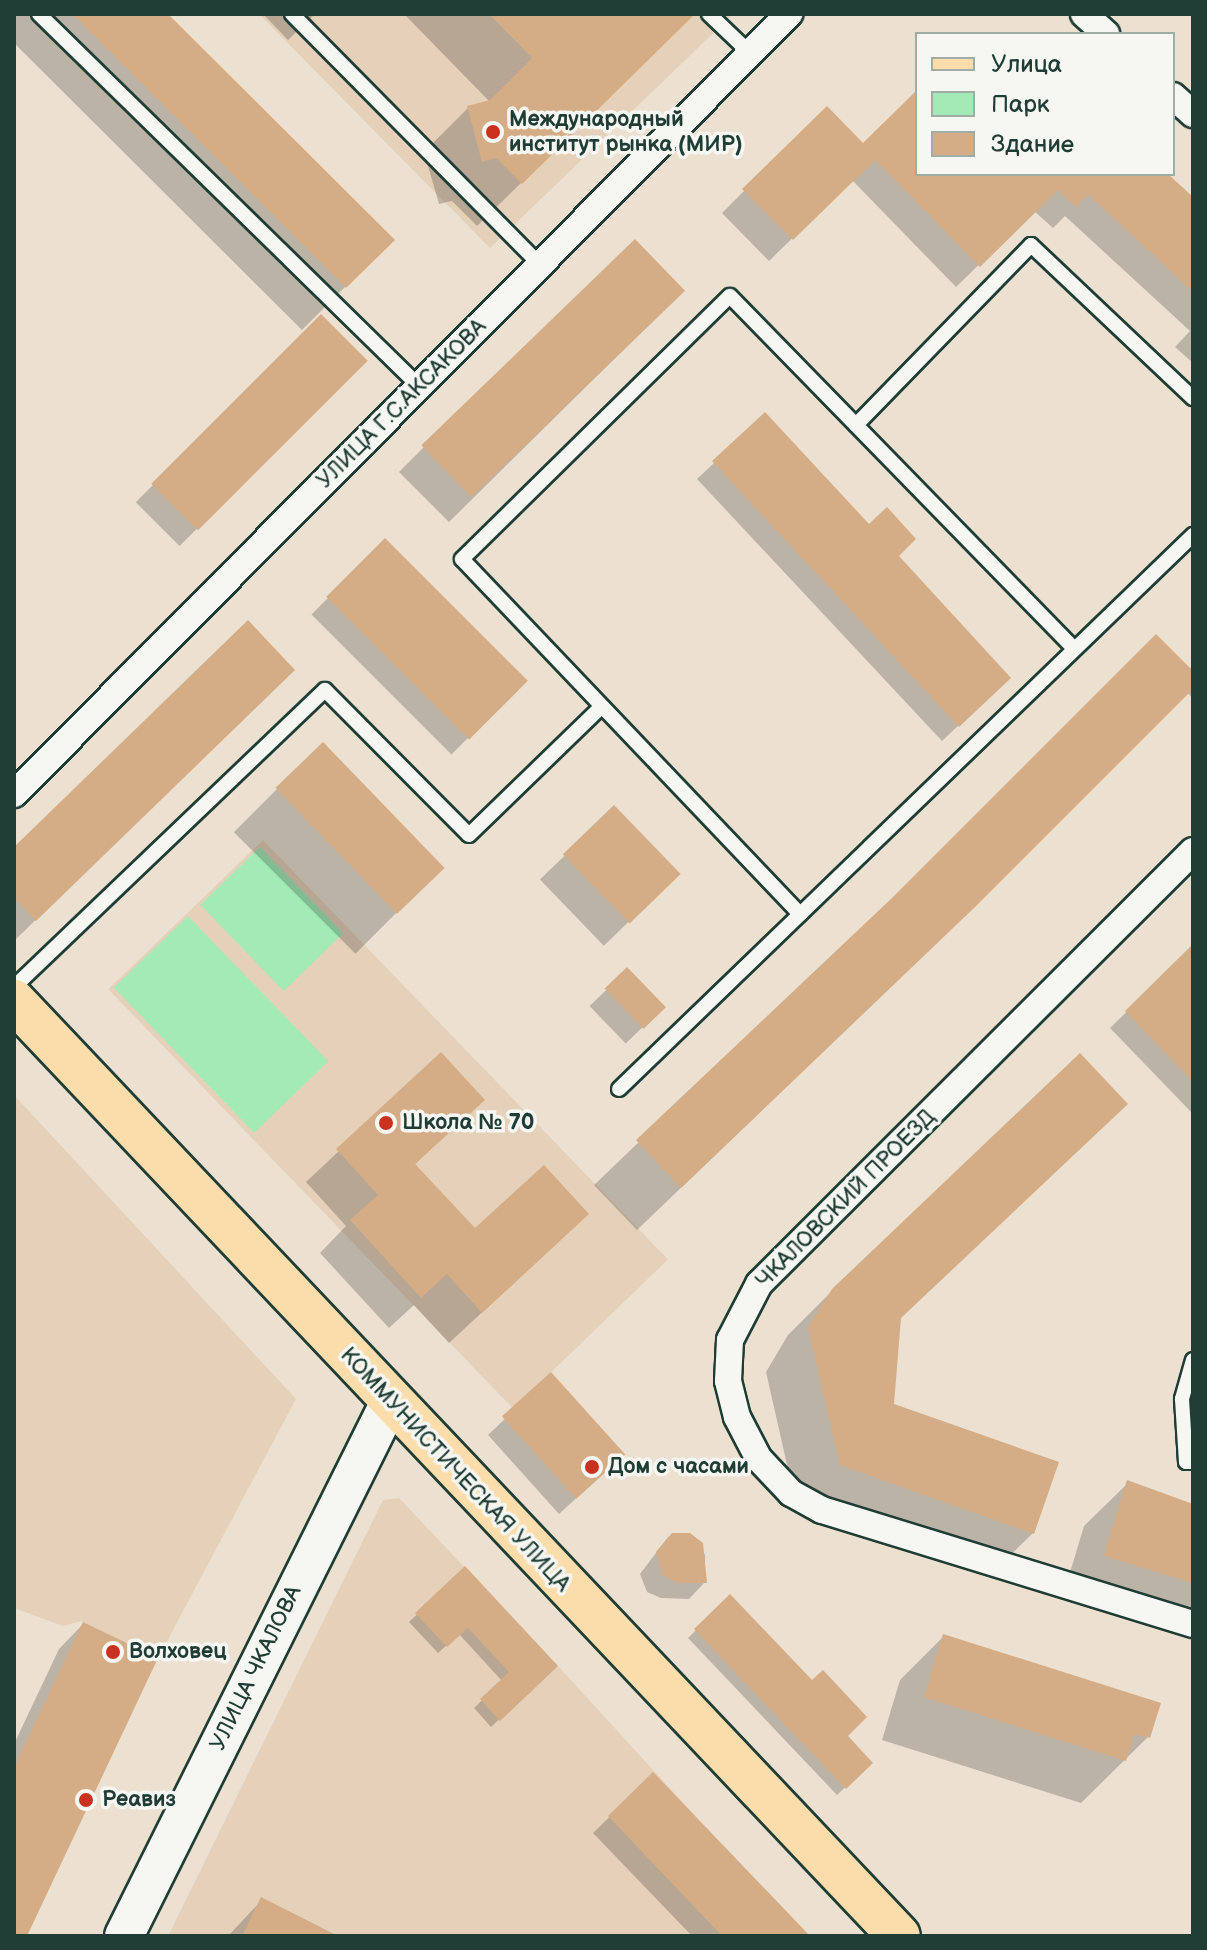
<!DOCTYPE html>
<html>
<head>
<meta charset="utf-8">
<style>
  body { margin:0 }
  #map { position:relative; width:1207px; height:1950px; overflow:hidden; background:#ece0d1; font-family:"Balsamiq Sans",sans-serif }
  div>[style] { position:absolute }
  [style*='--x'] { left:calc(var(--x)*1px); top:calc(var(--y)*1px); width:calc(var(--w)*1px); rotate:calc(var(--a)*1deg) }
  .built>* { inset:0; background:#e5d0ba; transform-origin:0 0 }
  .green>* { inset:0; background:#a4eab7; transform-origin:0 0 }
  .shadow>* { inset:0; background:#0003; transform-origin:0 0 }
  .building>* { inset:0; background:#d4ac85; transform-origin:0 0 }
  .roads { filter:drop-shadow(2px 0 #1f3d34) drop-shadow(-2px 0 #1f3d34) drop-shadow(0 2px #1f3d34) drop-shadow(0 -2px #1f3d34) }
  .lane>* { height:14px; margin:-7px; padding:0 7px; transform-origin:7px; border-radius:7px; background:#f6f6f2 }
  .street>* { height:26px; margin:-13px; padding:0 13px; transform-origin:13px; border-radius:13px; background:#f6f6f2 }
  .secondary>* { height:38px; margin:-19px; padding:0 19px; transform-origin:19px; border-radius:19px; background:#f6f6f2 }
  .primary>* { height:42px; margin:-21px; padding:0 21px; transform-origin:21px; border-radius:21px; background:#fbddab }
  .dots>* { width:22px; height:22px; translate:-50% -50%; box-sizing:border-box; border:4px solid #f6f6f2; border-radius:50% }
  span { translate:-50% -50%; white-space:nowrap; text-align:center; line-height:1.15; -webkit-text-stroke:7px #f6f6f2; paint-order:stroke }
  .poi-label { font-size:22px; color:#1f3d34; font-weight:700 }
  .left { translate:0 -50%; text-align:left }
  .street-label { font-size:22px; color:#1f3d34 }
  .frame { position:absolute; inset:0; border:16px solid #1f3d34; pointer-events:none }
  .legend { position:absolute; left:915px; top:32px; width:260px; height:144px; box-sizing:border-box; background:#f6f6f2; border:2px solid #a0aca6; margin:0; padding:10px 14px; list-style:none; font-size:24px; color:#1f3d34 }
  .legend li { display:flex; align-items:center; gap:16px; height:40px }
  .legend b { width:40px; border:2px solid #a0aca6 }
</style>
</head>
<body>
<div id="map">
  <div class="built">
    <i style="clip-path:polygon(259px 14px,730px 14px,732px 15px,490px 248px)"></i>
    <i style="left:263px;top:840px;width:583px;height:215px;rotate:46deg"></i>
    <i style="clip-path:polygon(14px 1095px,296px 1399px,158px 1658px,81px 1621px,63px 1626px,14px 1608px)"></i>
    <i style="clip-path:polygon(399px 1498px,558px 1666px,805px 1936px,168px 1936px,383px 1500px)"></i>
  </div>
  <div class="green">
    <i style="left:260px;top:847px;width:120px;height:83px;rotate:46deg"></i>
    <i style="left:188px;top:916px;width:202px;height:103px;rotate:46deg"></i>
  </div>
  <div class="shadow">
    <i style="clip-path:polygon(14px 14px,166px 14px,392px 240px,302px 330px,14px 43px)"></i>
    <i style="clip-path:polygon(263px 14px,315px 14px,288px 40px)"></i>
    <i style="clip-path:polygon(404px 14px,672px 14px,639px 68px,477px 226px,452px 201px,439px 204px,424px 152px,468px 108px,490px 102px)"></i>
    <i style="clip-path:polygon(917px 107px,917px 174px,1164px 174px,1193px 201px,1193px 363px,1175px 347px,1190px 331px,1065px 216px,1053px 228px,1034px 211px,956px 287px,852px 180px,769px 261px,722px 213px,827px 108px,863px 146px)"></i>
    <i style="clip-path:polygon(683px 291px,449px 522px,399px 472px,424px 447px)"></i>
    <i style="left:321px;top:317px;width:62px;height:262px;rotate:45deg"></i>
    <i style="clip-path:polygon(765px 415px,896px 556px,992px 694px,942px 741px,697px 479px)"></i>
    <i style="left:385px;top:541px;width:198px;height:104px;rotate:45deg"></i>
    <i style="clip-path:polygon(1193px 666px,1193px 699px,1187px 692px,929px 950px,637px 1230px,594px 1185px,893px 899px)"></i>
    <i style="clip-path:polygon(248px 714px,14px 941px,14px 850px)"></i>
    <i style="left:277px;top:789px;width:172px;height:61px;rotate:45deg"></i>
    <i style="left:614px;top:808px;width:92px;height:103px;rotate:46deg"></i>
    <i style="clip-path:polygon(1193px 947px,1193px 1114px,1110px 1028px)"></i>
    <i style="left:627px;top:970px;width:52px;height:52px;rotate:46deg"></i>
    <i style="clip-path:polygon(441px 1055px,482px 1100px,414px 1165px,475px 1231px,555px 1245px,449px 1343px,414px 1305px,389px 1328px,320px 1253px,346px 1226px,306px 1182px)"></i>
    <i style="clip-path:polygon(833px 1290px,899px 1320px,892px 1405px,1033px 1533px,989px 1576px,797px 1509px,766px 1372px,788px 1335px)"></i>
    <i style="clip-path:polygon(551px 1375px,606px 1471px,559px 1514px,488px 1435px)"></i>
    <i style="clip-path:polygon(1193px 1390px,1193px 1465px,1180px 1403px)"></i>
    <i style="clip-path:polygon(1128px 1483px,1193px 1507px,1193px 1640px,1062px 1599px,1084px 1526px)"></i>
    <i style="clip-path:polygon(682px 1533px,698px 1540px,705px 1555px,705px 1582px,689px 1599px,661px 1598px,647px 1592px,640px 1574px,668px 1537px)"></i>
    <i style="clip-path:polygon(465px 1569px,556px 1666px,491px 1727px,474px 1708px,502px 1681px,459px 1634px,438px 1653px,409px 1622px)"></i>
    <i style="clip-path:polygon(730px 1597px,871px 1763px,837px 1795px,688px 1638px)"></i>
    <i style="clip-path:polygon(83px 1624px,25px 1936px,14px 1936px,14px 1744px,59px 1649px)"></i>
    <i style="clip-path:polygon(944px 1636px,1148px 1737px,1081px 1803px,882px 1740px,900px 1680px)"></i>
    <i style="clip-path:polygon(1193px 1756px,1193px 1787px,1191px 1758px)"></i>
    <i style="clip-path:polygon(653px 1775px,808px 1936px,692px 1936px,593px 1833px)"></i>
    <i style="clip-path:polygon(262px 1900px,334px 1936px,228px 1936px)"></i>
  </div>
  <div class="building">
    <i style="clip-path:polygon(72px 14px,168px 14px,395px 240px,346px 288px)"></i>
    <i style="clip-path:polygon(489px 14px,695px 14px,522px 184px,496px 158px,482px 162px,467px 106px,490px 100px,532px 58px)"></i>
    <i style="clip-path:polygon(917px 90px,917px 174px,1168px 174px,1193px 197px,1193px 292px,1088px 194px,1076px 207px,1058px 190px,980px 267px,875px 160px,793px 240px,742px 189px,827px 106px,863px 143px)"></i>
    <i style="left:635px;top:239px;width:72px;height:297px;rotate:46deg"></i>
    <i style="left:321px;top:314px;width:66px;height:240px;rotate:45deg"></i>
    <i style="clip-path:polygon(765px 412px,869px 524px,887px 507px,916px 539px,899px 556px,1011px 678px,959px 727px,712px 461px)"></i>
    <i style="left:385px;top:538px;width:202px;height:83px;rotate:45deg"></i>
    <i style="clip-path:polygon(248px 620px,295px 670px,36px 921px,14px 897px,14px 847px)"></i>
    <i style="clip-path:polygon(1156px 634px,1193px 671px,1193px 689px,975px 907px,681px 1188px,636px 1140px,892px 898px)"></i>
    <i style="left:323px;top:742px;width:175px;height:66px;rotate:46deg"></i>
    <i style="left:614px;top:805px;width:96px;height:71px;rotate:46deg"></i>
    <i style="clip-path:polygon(1193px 944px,1193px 1082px,1125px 1011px)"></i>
    <i style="left:627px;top:967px;width:56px;height:31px;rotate:46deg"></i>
    <i style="clip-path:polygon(441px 1052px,485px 1100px,415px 1164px,475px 1228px,544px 1165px,589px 1214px,482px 1313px,447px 1274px,421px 1298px,350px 1220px,378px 1195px,336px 1149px)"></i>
    <i style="clip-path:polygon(1080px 1053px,1128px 1104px,901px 1318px,894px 1404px,1059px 1462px,1034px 1534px,840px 1465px,808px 1327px,832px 1289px)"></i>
    <i style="left:551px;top:1372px;width:111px;height:66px;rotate:48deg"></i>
    <i style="clip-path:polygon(1127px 1480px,1193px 1504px,1193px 1583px,1104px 1556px)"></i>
    <i style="clip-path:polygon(672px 1533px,690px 1533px,703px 1543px,707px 1583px,678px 1583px,663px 1575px,656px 1552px)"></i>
    <i style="clip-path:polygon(465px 1566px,558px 1666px,500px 1721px,480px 1699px,509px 1672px,468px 1628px,447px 1647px,415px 1613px)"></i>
    <i style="clip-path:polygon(730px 1594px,812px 1680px,823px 1670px,867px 1717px,848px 1736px,873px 1763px,846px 1789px,694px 1629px)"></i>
    <i style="clip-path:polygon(83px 1622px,158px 1658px,27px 1936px,14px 1936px,14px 1767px)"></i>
    <i style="clip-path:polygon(943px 1634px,1161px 1703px,1150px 1738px,1134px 1734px,1126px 1761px,924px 1697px)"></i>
    <i style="clip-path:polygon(653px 1772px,810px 1936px,722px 1936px,608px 1816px)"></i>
    <i style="clip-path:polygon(261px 1897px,338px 1936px,242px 1936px)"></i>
  </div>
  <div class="roads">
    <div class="lane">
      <i style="--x:39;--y:14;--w:532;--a:44.39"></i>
      <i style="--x:292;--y:14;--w:353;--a:45.3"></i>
      <i style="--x:709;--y:14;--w:57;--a:43.6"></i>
      <i style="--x:856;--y:425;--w:251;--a:-45.8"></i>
      <i style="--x:1031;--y:245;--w:223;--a:43.4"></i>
      <i style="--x:800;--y:914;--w:490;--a:-133.6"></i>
      <i style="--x:462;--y:559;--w:375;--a:-44.5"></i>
      <i style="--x:730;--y:296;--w:493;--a:45.7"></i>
      <i style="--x:14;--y:987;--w:430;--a:-43.7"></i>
      <i style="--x:325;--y:690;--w:204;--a:45.2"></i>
      <i style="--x:469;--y:835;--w:185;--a:-44.1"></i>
      <i style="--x:619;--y:1089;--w:798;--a:-43.98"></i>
      <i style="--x:1193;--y:1360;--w:41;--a:105.8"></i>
      <i style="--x:1182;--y:1399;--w:63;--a:86.4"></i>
      <i style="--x:1186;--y:1462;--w:7;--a:0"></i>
    </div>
    <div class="street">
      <i style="--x:1084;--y:14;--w:30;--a:42"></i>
      <i style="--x:1173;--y:96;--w:27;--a:42"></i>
      <i style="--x:14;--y:794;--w:1100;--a:-45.18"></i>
      <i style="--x:1193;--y:851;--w:613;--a:135.07"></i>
      <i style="--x:759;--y:1284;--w:63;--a:117.4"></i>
      <i style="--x:730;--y:1340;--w:41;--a:92.8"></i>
      <i style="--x:728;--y:1381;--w:37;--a:76"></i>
      <i style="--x:737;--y:1417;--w:47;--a:62.4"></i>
      <i style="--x:759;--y:1459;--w:47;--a:46.7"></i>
      <i style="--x:791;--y:1493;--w:35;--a:29"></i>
      <i style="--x:822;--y:1510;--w:388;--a:17.1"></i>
    </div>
    <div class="secondary">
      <i style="--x:124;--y:1936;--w:597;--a:-63.52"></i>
    </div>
    <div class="primary">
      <i style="--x:14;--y:1001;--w:1287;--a:46.57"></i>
    </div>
  </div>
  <div class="dots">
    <i style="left:493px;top:132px;background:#c8321e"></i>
    <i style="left:386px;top:1123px;background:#c8321e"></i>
    <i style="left:592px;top:1467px;background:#c8321e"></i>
    <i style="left:113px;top:1652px;background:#c8321e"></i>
    <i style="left:86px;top:1800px;background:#c8321e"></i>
  </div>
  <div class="poi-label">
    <span class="left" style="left:509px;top:132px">Международный<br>институт рынка (МИР)</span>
    <span class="left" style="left:402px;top:1123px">Школа № 70</span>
    <span class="left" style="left:608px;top:1467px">Дом с часами</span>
    <span class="left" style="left:129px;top:1652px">Волховец</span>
    <span class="left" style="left:102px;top:1800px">Реавиз</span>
  </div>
  <div class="street-label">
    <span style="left:402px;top:404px;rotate:-45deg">УЛИЦА Г.С.АКСАКОВА</span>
    <span style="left:846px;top:1199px;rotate:-45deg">ЧКАЛОВСКИЙ ПРОЕЗД</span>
    <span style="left:455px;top:1470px;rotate:47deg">КОММУНИСТИЧЕСКАЯ УЛИЦА</span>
    <span style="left:256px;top:1668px;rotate:-64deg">УЛИЦА ЧКАЛОВА</span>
  </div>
  <div class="frame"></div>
  <ul class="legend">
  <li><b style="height:10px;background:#fbddab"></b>Улица</li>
  <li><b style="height:22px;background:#a4eab7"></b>Парк</li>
  <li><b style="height:22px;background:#d4ac85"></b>Здание</li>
  </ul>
</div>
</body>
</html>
